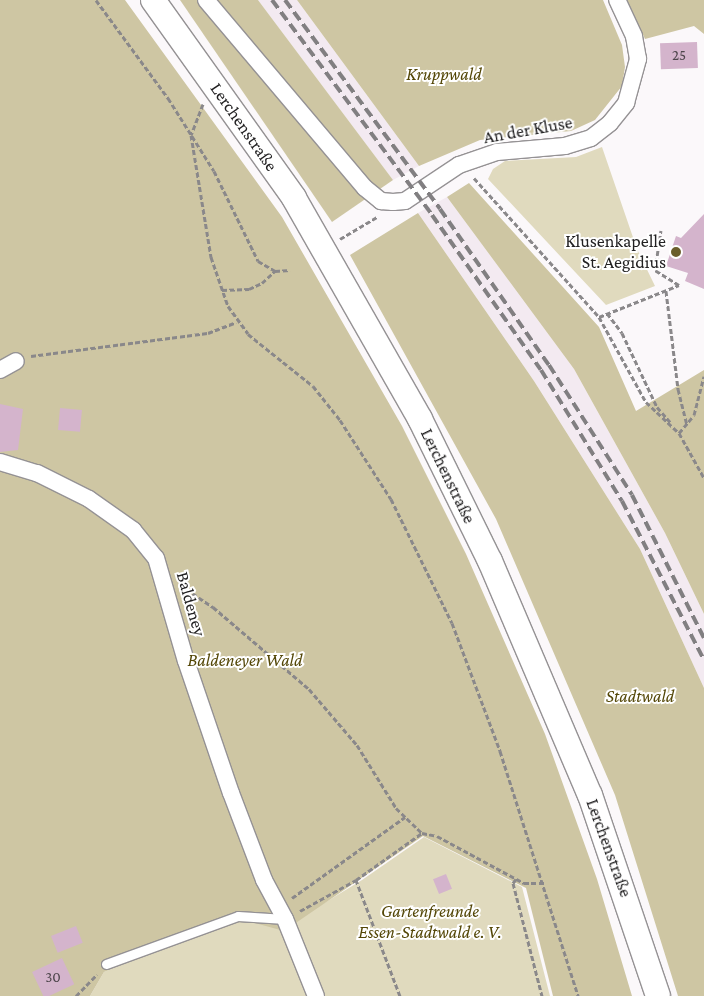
<!DOCTYPE html>
<html>
<head>
<meta charset="utf-8">
<style>
  body { margin:0 }
  #map { position:relative; width:704px; height:996px; overflow:hidden; background:#fbf8fa; font-family:"Crimson Pro",serif }
  div>[style] { position:absolute }
  [style*='--x'] { left:calc(var(--x)*1px); top:calc(var(--y)*1px); width:calc(var(--w)*1px); rotate:calc(var(--a)*1deg) }
  .built>* { inset:0; background:#f3eaf1 }
  .green>* { inset:0; background:#e0dabe }
  .forest>* { inset:0; background:#cec6a3 }
  .building>* { inset:0; background:#d4b4cc; transform-origin:0 0 }
  .path>* { height:3px; margin-top:-1.5px; transform-origin:0; background:repeating-linear-gradient(90deg,#8a888a 0 5px,transparent 0 7.5px) }
  .roads { filter:drop-shadow(1px 0 #959294) drop-shadow(-1px 0 #959294) drop-shadow(0 1px #959294) drop-shadow(0 -1px #959294) }
  .service>* { height:9px; margin:-4.5px; padding:0 4.5px; transform-origin:4.5px; border-radius:4.5px; background:#fff }
  .minor>* { height:16px; margin:-8px; padding:0 8px; transform-origin:8px; border-radius:8px; background:#fff }
  .secondary>* { height:24px; margin:-12px; padding:0 12px; transform-origin:12px; border-radius:12px; background:#fff }
  .rail>* { height:4px; margin-top:-2px; transform-origin:0; background:repeating-linear-gradient(90deg,#817f81 0 10px,transparent 0 15px) }
  .dots>* { width:14px; height:14px; translate:-50% -50%; box-sizing:border-box; border:2px solid #fff; border-radius:50% }
  span { translate:-50% -50%; white-space:nowrap; text-align:center; line-height:1.15; -webkit-text-stroke:4px #fff; paint-order:stroke }
  .number-label { font-size:15px; color:#4e464c }
  .number-label span { -webkit-text-stroke-width:0 }
  .park-label { font-size:18px; color:#534606; font-style:italic }
  .street-label { font-size:18px; color:#222122 }
  .poi-label { font-size:18px; color:#222122 }
  .right { translate:-100% -50%; text-align:right }
</style>
</head>
<body>
<div id="map">
  <div class="built">
    <i style="clip-path:polygon(258px 0,297px 0,419px 166px,393px 180px)"></i>
    <i style="clip-path:polygon(447px 197px,574px 369px,665px 533px,704px 614px,704px 688px,640px 549px,534px 381px,418px 213px)"></i>
  </div>
  <div class="green">
    <i style="clip-path:polygon(602px 147px,637px 249px,655px 286px,606px 305px,488px 179px,493px 169px,505px 161px,576px 157px)"></i>
    <i style="clip-path:polygon(424px 837px,522px 887px,550px 996px,90px 996px,104px 972px,240px 919px,293px 922px,362px 880px)"></i>
  </div>
  <div class="forest">
    <i style="clip-path:polygon(0 0,125px 0,282px 217px,402px 426px,466px 554px,545px 734px,597px 879px,632px 996px,553px 996px,526px 888px,423px 836px,284px 931px,240px 919px,104px 972px,90px 996px,0 996px)"></i>
    <i style="clip-path:polygon(180px 0,258px 0,393px 180px,332px 222px)"></i>
    <i style="clip-path:polygon(297px 0,603px 0,622px 45px,625px 67px,622px 86px,595px 120px,571px 131px,480px 140px,419px 166px)"></i>
    <i style="clip-path:polygon(627px 0,704px 0,704px 34px,694px 26px,645px 39px)"></i>
    <i style="clip-path:polygon(469px 183px,599px 327px,636px 411px,704px 370px,704px 614px,665px 533px,574px 369px,447px 197px)"></i>
    <i style="clip-path:polygon(418px 213px,534px 381px,640px 549px,704px 688px,704px 996px,678px 996px,615px 795px,496px 519px,350px 255px)"></i>
  </div>
  <div class="building">
    <i style="left:697px;top:42px;width:26px;height:37px;rotate:88deg"></i>
    <i style="clip-path:polygon(704px 214px,704px 289px,685px 281px,688px 273px,666px 266px,676px 236px,681px 238px)"></i>
    <i style="clip-path:polygon(0 404px,23px 409px,18px 450px,0 452px)"></i>
    <i style="left:60px;top:408px;width:22px;height:22px;rotate:5deg"></i>
    <i style="left:446px;top:874px;width:16px;height:14px;rotate:68deg"></i>
    <i style="left:76px;top:926px;width:18px;height:27px;rotate:68deg"></i>
    <i style="left:62px;top:958px;width:29px;height:33px;rotate:65deg"></i>
  </div>
  <div class="path">
    <i style="--x:96;--y:0;--w:122;--a:53.7"></i>
    <i style="--x:168;--y:98;--w:86;--a:57.8"></i>
    <i style="--x:214;--y:171;--w:100;--a:63.9"></i>
    <i style="--x:258;--y:261;--w:20;--a:30"></i>
    <i style="--x:275;--y:271;--w:15;--a:-4"></i>
    <i style="--x:203;--y:104;--w:33;--a:111"></i>
    <i style="--x:191;--y:135;--w:124;--a:80.7"></i>
    <i style="--x:211;--y:257;--w:52;--a:70.9"></i>
    <i style="--x:228;--y:306;--w:34;--a:54"></i>
    <i style="--x:248;--y:334;--w:83;--a:38.7"></i>
    <i style="--x:313;--y:386;--w:43;--a:51.5"></i>
    <i style="--x:340;--y:420;--w:94;--a:57.2"></i>
    <i style="--x:391;--y:499;--w:138;--a:63.8"></i>
    <i style="--x:452;--y:623;--w:137;--a:69.4"></i>
    <i style="--x:500;--y:751;--w:257;--a:72.3"></i>
    <i style="--x:474;--y:178;--w:187;--a:48"></i>
    <i style="--x:599;--y:317;--w:97;--a:61.1"></i>
    <i style="--x:646;--y:402;--w:45;--a:43.2"></i>
    <i style="--x:340;--y:239;--w:43;--a:-30.7"></i>
    <i style="--x:222;--y:290;--w:27;--a:-2"></i>
    <i style="--x:249;--y:289;--w:14;--a:-25"></i>
    <i style="--x:262;--y:283;--w:18;--a:-43"></i>
    <i style="--x:666;--y:291;--w:99;--a:83"></i>
    <i style="--x:678;--y:389;--w:36;--a:76"></i>
    <i style="--x:607;--y:313;--w:25;--a:53"></i>
    <i style="--x:622;--y:333;--w:82;--a:64.7"></i>
    <i style="--x:657;--y:407;--w:20;--a:49"></i>
    <i style="--x:599;--y:317;--w:86;--a:-21.8"></i>
    <i style="--x:679;--y:285;--w:28;--a:-148"></i>
    <i style="--x:655;--y:270;--w:40;--a:-81.5"></i>
    <i style="--x:31;--y:356;--w:178;--a:-7.4"></i>
    <i style="--x:208;--y:333;--w:30;--a:-21"></i>
    <i style="--x:679;--y:433;--w:51;--a:60.9"></i>
    <i style="--x:679;--y:433;--w:23;--a:-50"></i>
    <i style="--x:694;--y:415;--w:40;--a:-75.6"></i>
    <i style="--x:180;--y:585;--w:40;--a:34"></i>
    <i style="--x:213;--y:607;--w:126;--a:40.5"></i>
    <i style="--x:309;--y:689;--w:74;--a:49.4"></i>
    <i style="--x:357;--y:745;--w:74;--a:58.2"></i>
    <i style="--x:396;--y:808;--w:36;--a:44"></i>
    <i style="--x:422;--y:833;--w:15;--a:11"></i>
    <i style="--x:437;--y:836;--w:99;--a:28.4"></i>
    <i style="--x:524;--y:883;--w:20;--a:0"></i>
    <i style="--x:516;--y:879;--w:5;--a:127"></i>
    <i style="--x:513;--y:883;--w:117;--a:75.6"></i>
    <i style="--x:292;--y:898;--w:139;--a:-35.6"></i>
    <i style="--x:300;--y:911;--w:64;--a:-29"></i>
    <i style="--x:76;--y:996;--w:30;--a:-46"></i>
    <i style="--x:400;--y:996;--w:124;--a:-110.8"></i>
    <i style="--x:356;--y:880;--w:81;--a:-35.5"></i>
  </div>
  <div class="roads">
    <div class="service">
      <i style="--x:106;--y:964;--w:140;--a:-20"></i>
      <i style="--x:238;--y:916;--w:47;--a:3.7"></i>
    </div>
    <div class="minor">
      <i style="--x:206;--y:0;--w:246;--a:49.8"></i>
      <i style="--x:365;--y:188;--w:21;--a:39"></i>
      <i style="--x:381;--y:201;--w:12;--a:5"></i>
      <i style="--x:393;--y:202;--w:12;--a:-5"></i>
      <i style="--x:405;--y:201;--w:65;--a:-33.7"></i>
      <i style="--x:459;--y:165;--w:40;--a:-18.9"></i>
      <i style="--x:497;--y:152;--w:68;--a:-5"></i>
      <i style="--x:565;--y:146;--w:27;--a:-17"></i>
      <i style="--x:591;--y:138;--w:24;--a:-38"></i>
      <i style="--x:610;--y:123;--w:26;--a:-51"></i>
      <i style="--x:626;--y:103;--w:46;--a:-74.7"></i>
      <i style="--x:638;--y:59;--w:23;--a:-100"></i>
      <i style="--x:634;--y:36;--w:40;--a:-115"></i>
      <i style="--x:0;--y:370;--w:18;--a:-29"></i>
      <i style="--x:0;--y:462;--w:39;--a:17"></i>
      <i style="--x:37;--y:473;--w:58;--a:26.6"></i>
      <i style="--x:89;--y:499;--w:54;--a:35.2"></i>
      <i style="--x:133;--y:530;--w:36;--a:51"></i>
      <i style="--x:156;--y:558;--w:107;--a:73.8"></i>
      <i style="--x:186;--y:661;--w:139;--a:71.2"></i>
      <i style="--x:231;--y:793;--w:93;--a:69.2"></i>
      <i style="--x:264;--y:880;--w:44;--a:61.7"></i>
      <i style="--x:285;--y:919;--w:83;--a:68.1"></i>
    </div>
    <div class="secondary">
      <i style="--x:153;--y:0;--w:243;--a:54.5"></i>
      <i style="--x:294;--y:198;--w:254;--a:60.3"></i>
      <i style="--x:420;--y:419;--w:158;--a:63.8"></i>
      <i style="--x:490;--y:561;--w:254;--a:66.9"></i>
      <i style="--x:590;--y:795;--w:212;--a:71.3"></i>
    </div>
  </div>
  <div class="rail">
    <i style="--x:272;--y:0;--w:268;--a:53.3"></i>
    <i style="--x:432;--y:215;--w:189;--a:54.9"></i>
    <i style="--x:541;--y:370;--w:154;--a:58.3"></i>
    <i style="--x:622;--y:501;--w:179;--a:62.7"></i>
    <i style="--x:285;--y:0;--w:260;--a:53.4"></i>
    <i style="--x:440;--y:209;--w:190;--a:55.1"></i>
    <i style="--x:549;--y:365;--w:154;--a:57.4"></i>
    <i style="--x:632;--y:495;--w:160;--a:63.3"></i>
  </div>
  <div class="dots">
    <i style="left:676px;top:252px;background:#6a5e2b"></i>
  </div>
  <div class="number-label">
    <span style="left:679px;top:56px">25</span>
    <span style="left:53px;top:978px">30</span>
  </div>
  <div class="park-label">
    <span style="left:444px;top:74px">Kruppwald</span>
    <span style="left:245px;top:660px">Baldeneyer Wald</span>
    <span style="left:640px;top:696px">Stadtwald</span>
    <span style="left:430px;top:922px">Gartenfreunde<br>Essen-Stadtwald e. V.</span>
  </div>
  <div class="street-label">
    <span style="left:244px;top:127px;rotate:55deg">Lerchenstraße</span>
    <span style="left:528px;top:130px;rotate:-10deg">An der Kluse</span>
    <span style="left:448px;top:476px;rotate:64deg">Lerchenstraße</span>
    <span style="left:191px;top:604px;rotate:74deg">Baldeney</span>
    <span style="left:609px;top:848px;rotate:70deg">Lerchenstraße</span>
  </div>
  <div class="poi-label">
    <span class="right" style="left:666px;top:252px">Klusenkapelle<br>St. Aegidius</span>
  </div>
</div>
</body>
</html>
